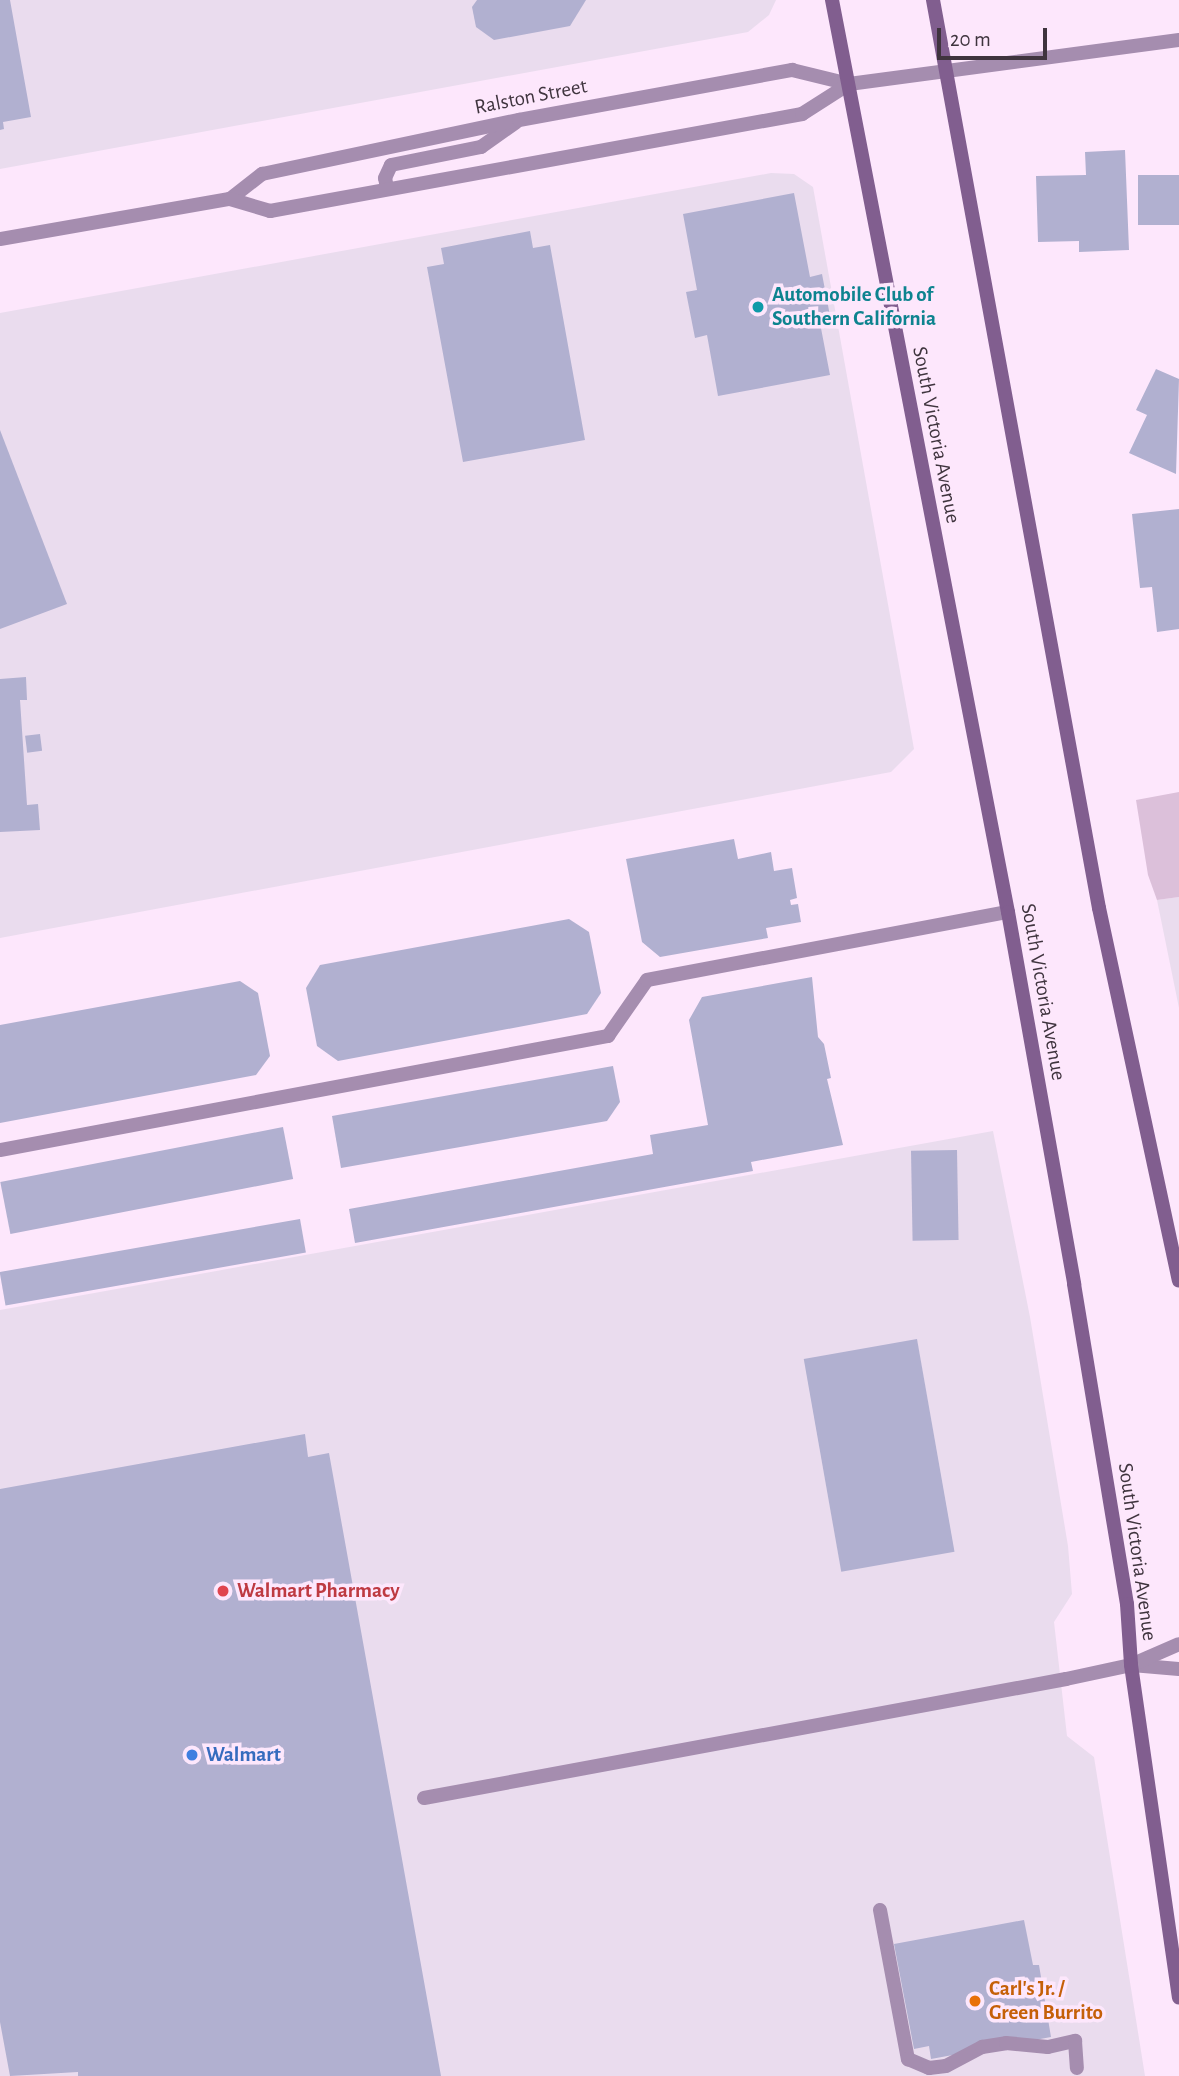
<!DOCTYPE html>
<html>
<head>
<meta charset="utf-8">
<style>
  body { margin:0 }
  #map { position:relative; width:1179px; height:2076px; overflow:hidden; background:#fde7fc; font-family:"Alegreya Sans",sans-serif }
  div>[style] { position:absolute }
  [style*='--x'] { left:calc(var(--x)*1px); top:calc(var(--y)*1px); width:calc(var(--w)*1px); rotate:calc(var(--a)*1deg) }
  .commercial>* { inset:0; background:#eadcee }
  .green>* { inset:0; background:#dcc0da }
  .building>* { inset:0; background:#b1b0d0; transform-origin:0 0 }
  .service>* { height:14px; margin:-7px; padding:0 7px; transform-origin:7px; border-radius:7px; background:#a58daf }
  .tertiary>* { height:14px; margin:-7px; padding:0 7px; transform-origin:7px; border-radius:7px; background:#a58daf }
  .secondary>* { height:14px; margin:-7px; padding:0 7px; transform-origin:7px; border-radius:7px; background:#815e8f }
  .dots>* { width:19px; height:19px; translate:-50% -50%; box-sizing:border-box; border:4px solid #fde7fc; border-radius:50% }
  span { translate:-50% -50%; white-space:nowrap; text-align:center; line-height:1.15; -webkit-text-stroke:7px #fde7fc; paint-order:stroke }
  .street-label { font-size:21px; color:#3f343e }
  .culture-label { font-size:21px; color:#0d838f; font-weight:700 }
  .left { translate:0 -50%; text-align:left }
  .health-label { font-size:21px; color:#be3a42; font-weight:700 }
  .shop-label { font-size:21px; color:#366cbe; font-weight:700 }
  .food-label { font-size:21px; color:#c56008; font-weight:700 }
  .scale { position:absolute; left:937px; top:28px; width:110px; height:32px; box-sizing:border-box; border:4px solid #3f343e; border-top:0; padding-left:9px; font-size:21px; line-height:24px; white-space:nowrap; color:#3f343e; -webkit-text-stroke:5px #fde7fc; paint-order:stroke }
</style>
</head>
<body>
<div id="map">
  <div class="commercial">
    <i style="clip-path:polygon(0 0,776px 0,769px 15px,748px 32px,0 169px)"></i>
    <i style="clip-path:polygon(771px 173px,794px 174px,813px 187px,914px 749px,891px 772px,0 938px,0 313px)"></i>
    <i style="clip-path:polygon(1179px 897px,1179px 1008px,1157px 900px)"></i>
    <i style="clip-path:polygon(993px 1131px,1030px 1317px,1068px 1546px,1072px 1594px,1054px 1622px,1067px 1736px,1094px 1757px,1145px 2076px,0 2076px,0 1310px)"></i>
  </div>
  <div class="green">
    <i style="clip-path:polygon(1179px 792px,1179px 897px,1157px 900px,1148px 875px,1136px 800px)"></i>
  </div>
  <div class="building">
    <i style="clip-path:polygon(0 0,10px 0,31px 117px,3px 122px,4px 129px,0 130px)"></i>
    <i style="clip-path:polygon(477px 0,586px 0,570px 26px,494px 40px,476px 27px,472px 7px)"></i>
    <i style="clip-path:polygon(1125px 150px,1129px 250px,1079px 252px,1079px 241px,1038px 242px,1036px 176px,1086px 175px,1085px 152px)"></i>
    <i style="left:1179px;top:175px;width:50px;height:41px;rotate:90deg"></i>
    <i style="clip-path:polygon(794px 193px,810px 277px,822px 274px,831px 321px,820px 323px,830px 375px,718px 396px,707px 335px,695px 338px,686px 292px,697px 290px,683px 214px)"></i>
    <i style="clip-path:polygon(530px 231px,533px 248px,550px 245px,585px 440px,463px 462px,427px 267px,444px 264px,441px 248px)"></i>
    <i style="clip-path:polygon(1156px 369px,1179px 379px,1176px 474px,1129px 453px,1147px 415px,1136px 410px)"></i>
    <i style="clip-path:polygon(0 430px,67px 604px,0 629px)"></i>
    <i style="clip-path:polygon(1179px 509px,1179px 629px,1157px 632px,1152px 587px,1140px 588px,1132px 514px)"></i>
    <i style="clip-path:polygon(26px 677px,27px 700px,20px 700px,27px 805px,38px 804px,40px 830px,0 832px,0 679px)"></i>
    <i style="left:40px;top:734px;width:17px;height:15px;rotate:83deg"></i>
    <i style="clip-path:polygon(734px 839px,738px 859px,771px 852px,774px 871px,792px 868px,797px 898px,790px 900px,791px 905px,798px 904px,801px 922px,766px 928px,768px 938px,660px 957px,642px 942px,626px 859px)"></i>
    <i style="clip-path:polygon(569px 919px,589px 932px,601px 993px,587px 1014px,338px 1061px,317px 1046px,306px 988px,320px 965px)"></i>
    <i style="clip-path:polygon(812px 977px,818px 1037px,824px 1044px,831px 1078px,827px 1079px,843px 1145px,751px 1162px,753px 1171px,355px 1243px,349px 1209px,653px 1154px,650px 1135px,708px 1125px,689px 1020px,702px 997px)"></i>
    <i style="clip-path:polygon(240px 981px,258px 993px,270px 1056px,256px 1075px,0 1123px,0 1025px)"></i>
    <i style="clip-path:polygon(613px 1066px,620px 1102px,607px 1121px,341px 1168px,332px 1116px)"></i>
    <i style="left:283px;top:1127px;width:53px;height:288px;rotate:79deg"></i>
    <i style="left:957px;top:1150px;width:90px;height:46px;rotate:89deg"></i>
    <i style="left:300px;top:1219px;width:34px;height:305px;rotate:80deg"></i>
    <i style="left:917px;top:1339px;width:216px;height:115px;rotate:80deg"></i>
    <i style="clip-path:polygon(305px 1434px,308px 1457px,329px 1453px,441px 2076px,78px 2076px,78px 2072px,10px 2076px,0 2022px,0 1489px)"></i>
    <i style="clip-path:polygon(1024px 1920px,1033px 1965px,1039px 1965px,1051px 2037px,931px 2059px,929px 2046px,914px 2049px,894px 1944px)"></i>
  </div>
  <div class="service">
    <i style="--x:0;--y:1150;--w:619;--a:-10.62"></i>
    <i style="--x:608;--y:1036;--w:68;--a:-55.1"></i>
    <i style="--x:647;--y:980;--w:367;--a:-10.7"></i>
    <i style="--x:1132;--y:1665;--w:47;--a:4.9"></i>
    <i style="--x:424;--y:1798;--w:653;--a:-10.5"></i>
    <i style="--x:1066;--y:1679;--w:66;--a:-12.2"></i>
    <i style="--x:1131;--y:1665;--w:52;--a:-23.6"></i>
    <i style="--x:880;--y:1910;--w:152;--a:79.4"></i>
    <i style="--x:908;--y:2059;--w:23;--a:23"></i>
    <i style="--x:929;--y:2068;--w:17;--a:-7"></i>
    <i style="--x:946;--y:2066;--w:41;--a:-27.8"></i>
    <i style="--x:982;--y:2047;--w:24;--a:-9"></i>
    <i style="--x:1006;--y:2043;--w:42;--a:5.4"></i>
    <i style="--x:1048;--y:2047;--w:28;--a:-13"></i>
    <i style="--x:1075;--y:2041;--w:27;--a:86"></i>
  </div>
  <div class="tertiary">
    <i style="--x:387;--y:188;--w:10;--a:-101"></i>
    <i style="--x:385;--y:178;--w:14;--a:-65"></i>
    <i style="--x:391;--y:165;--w:92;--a:-11.3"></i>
    <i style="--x:481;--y:147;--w:42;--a:-35.2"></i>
    <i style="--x:230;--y:199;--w:41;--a:-38"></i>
    <i style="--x:262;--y:174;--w:263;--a:-11.9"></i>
    <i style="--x:519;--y:120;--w:278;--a:-10.4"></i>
    <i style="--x:792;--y:70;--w:59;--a:13.8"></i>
    <i style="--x:849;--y:84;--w:333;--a:-7.6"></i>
    <i style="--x:0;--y:239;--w:233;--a:-9.9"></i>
    <i style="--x:230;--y:199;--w:42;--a:16.7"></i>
    <i style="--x:270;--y:211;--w:541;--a:-10.33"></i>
    <i style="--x:802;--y:114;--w:56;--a:-32.6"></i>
  </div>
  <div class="secondary">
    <i style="--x:832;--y:0;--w:929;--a:79.08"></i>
    <i style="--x:1008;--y:912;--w:378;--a:79.9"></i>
    <i style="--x:1074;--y:1284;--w:324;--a:80.6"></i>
    <i style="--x:1127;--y:1604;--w:61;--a:86.2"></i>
    <i style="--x:1131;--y:1665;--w:336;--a:81.8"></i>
    <i style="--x:933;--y:0;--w:923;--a:79.64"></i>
    <i style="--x:1099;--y:908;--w:381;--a:77.9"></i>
  </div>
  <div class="dots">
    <i style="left:758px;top:307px;background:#0f9aa8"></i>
    <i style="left:223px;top:1591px;background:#e0444e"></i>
    <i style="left:192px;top:1755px;background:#3f7fe0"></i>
    <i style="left:975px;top:2001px;background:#e8710a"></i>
  </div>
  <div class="street-label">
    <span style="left:531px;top:97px;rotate:-11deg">Ralston Street</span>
    <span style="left:936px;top:435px;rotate:79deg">South Victoria Avenue</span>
    <span style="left:1043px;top:992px;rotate:80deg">South Victoria Avenue</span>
    <span style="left:1137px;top:1552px;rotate:82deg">South Victoria Avenue</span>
  </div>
  <div class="culture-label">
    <span class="left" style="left:772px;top:307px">Automobile Club of<br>Southern California</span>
  </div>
  <div class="health-label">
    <span class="left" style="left:237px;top:1591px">Walmart Pharmacy</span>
  </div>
  <div class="shop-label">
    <span class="left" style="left:206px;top:1755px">Walmart</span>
  </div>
  <div class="food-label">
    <span class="left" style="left:989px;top:2001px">Carl's Jr. /<br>Green Burrito</span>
  </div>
  <div class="scale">20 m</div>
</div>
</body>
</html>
